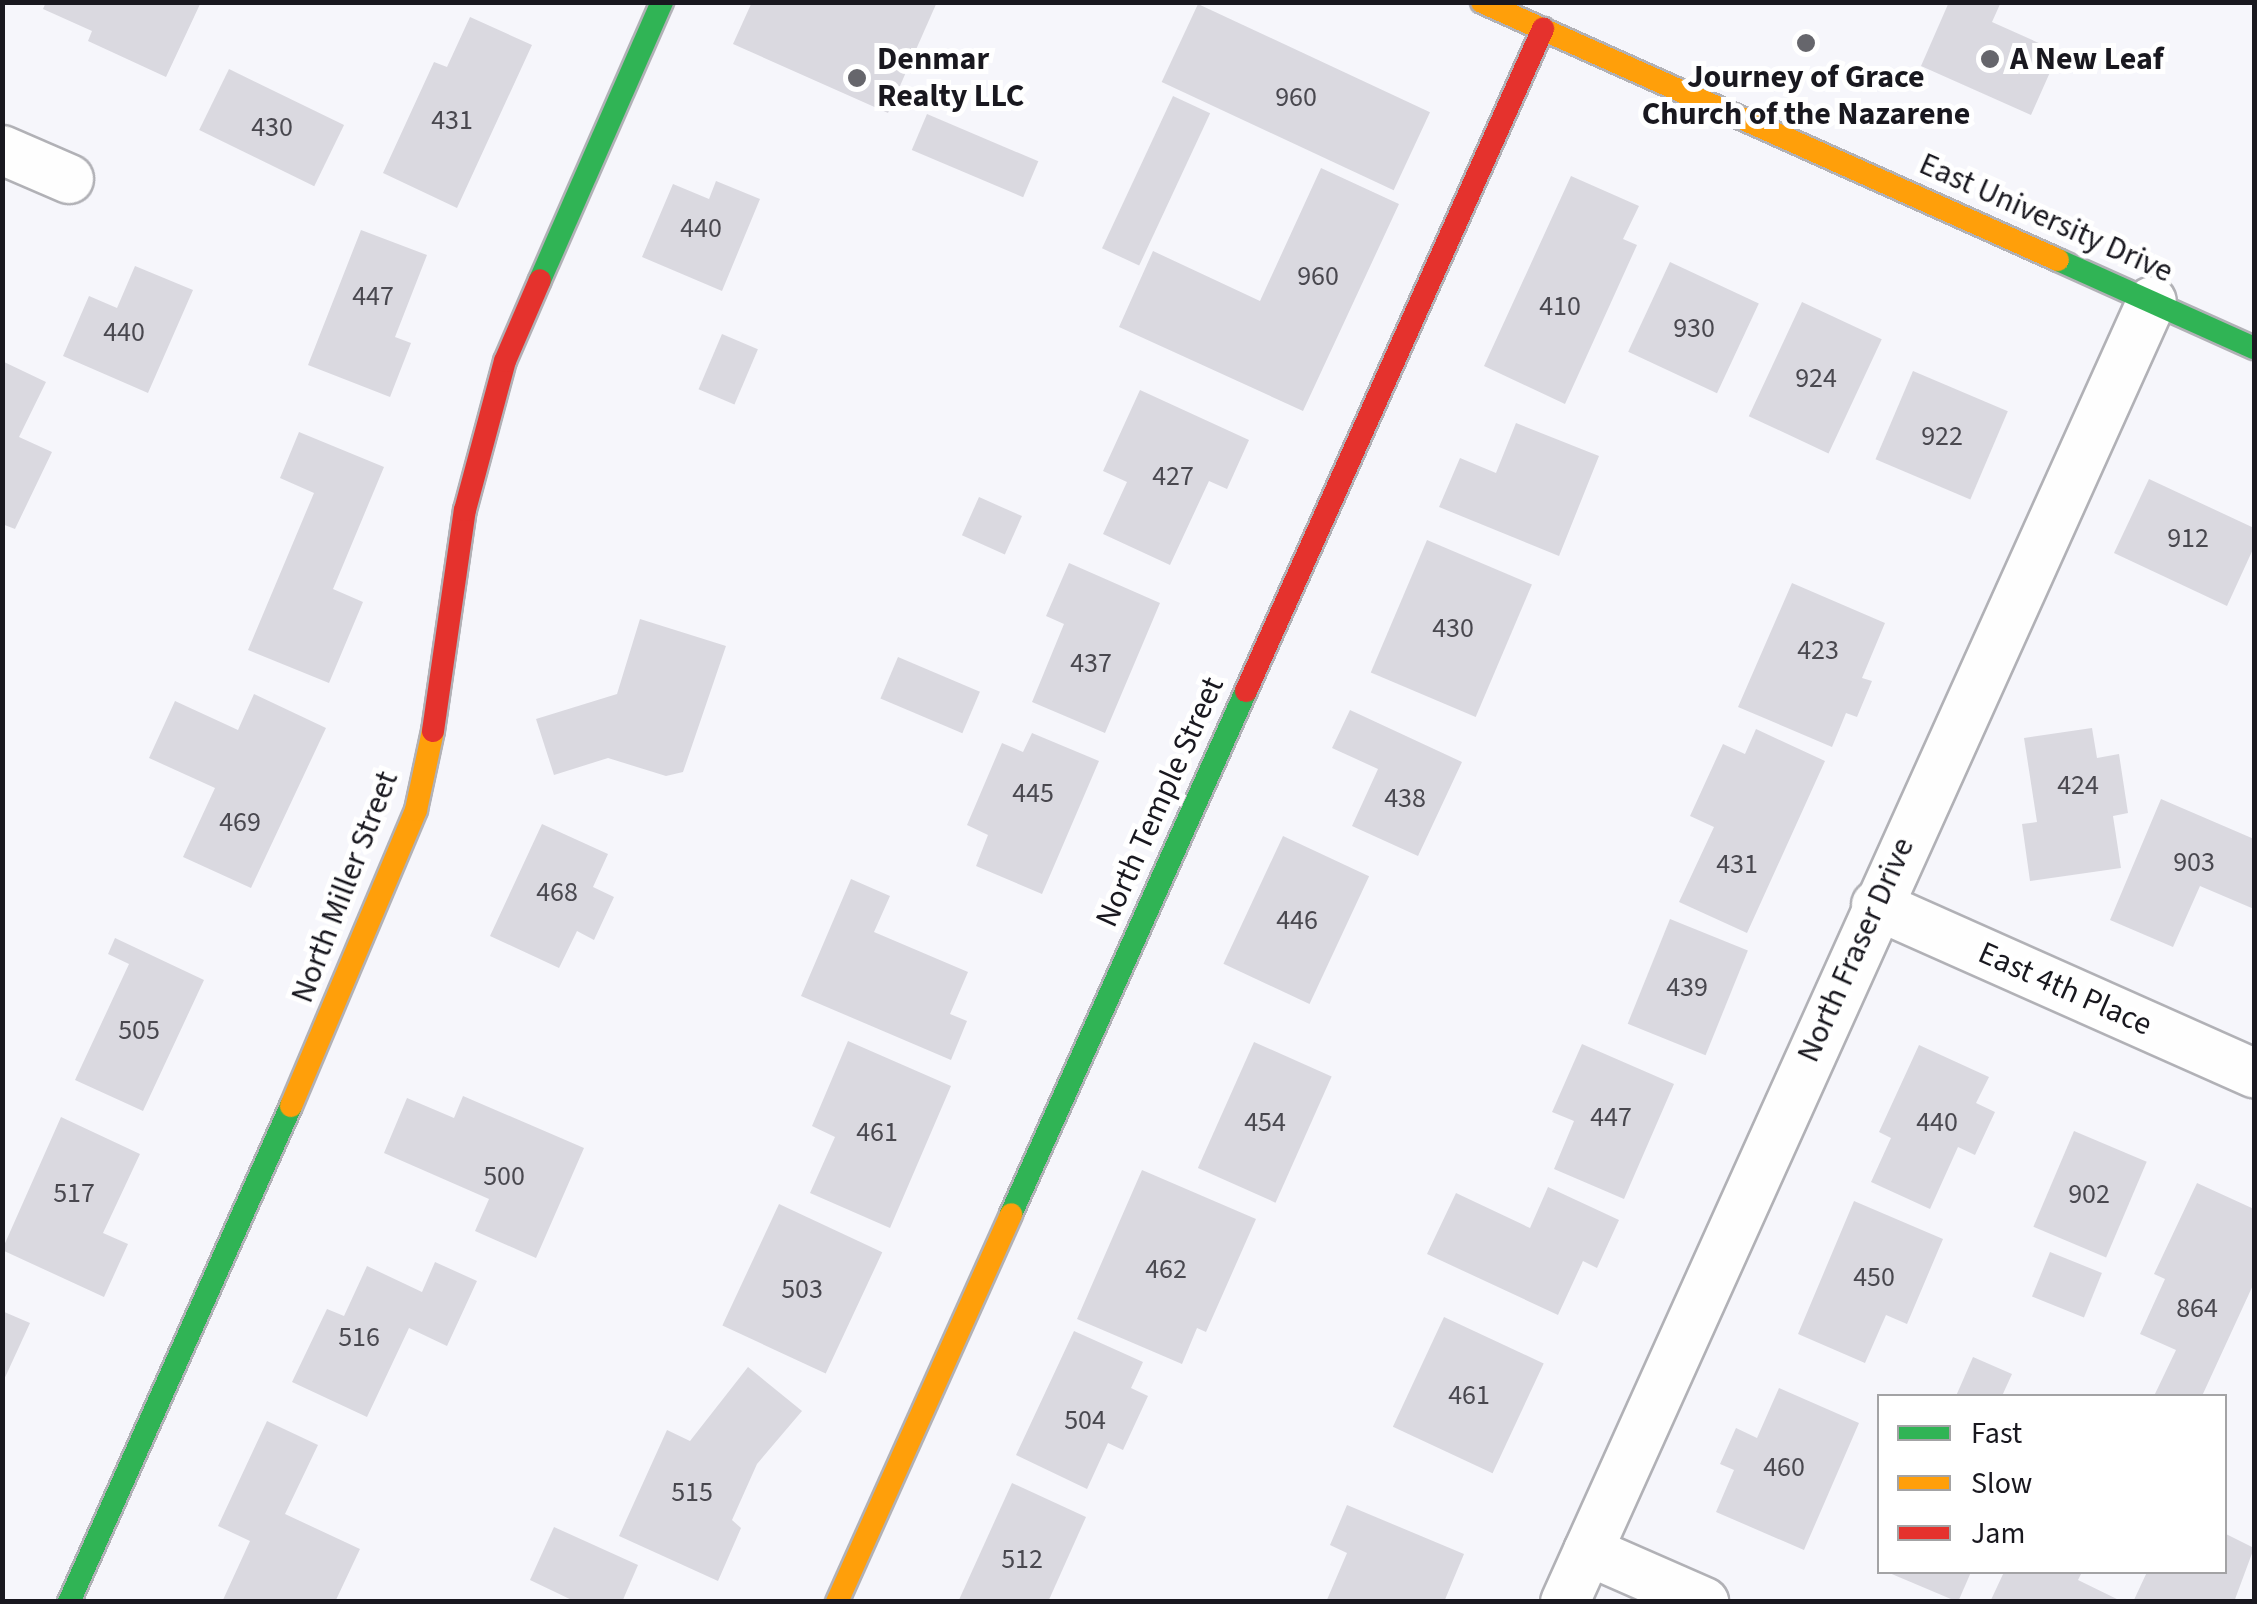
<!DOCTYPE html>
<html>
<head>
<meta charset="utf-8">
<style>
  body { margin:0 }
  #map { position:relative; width:2257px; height:1604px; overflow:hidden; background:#f6f6fb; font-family:"Source Sans 3",sans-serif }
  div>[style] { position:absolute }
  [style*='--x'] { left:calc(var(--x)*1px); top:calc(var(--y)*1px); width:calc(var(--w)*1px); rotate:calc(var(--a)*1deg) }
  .building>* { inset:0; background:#dad9e0; transform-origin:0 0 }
  .roads { filter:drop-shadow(2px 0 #b1b1b6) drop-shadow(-2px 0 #b1b1b6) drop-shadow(0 2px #b1b1b6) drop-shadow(0 -2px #b1b1b6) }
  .street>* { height:48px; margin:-24px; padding:0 24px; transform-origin:24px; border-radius:24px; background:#fefefe }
  .fast>* { height:22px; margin:-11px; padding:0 11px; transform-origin:11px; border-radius:11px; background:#30b455 }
  .slow>* { height:22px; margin:-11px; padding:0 11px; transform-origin:11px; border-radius:11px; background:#ff9f0a }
  .jam>* { height:22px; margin:-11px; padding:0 11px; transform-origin:11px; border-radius:11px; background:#e5322d }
  .dots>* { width:28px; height:28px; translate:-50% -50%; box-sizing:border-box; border:5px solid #fff; border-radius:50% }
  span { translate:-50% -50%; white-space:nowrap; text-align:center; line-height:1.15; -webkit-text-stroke:10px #fff; paint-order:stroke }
  .number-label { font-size:28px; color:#49484f }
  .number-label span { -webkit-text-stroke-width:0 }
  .poi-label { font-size:32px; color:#19181f; font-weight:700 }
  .left { translate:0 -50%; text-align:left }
  .street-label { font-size:32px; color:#19181f }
  .frame { position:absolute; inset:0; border:5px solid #19181f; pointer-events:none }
  .legend { position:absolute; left:1877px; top:1394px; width:350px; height:180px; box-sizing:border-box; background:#fff; border:2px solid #a3a3a5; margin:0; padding:12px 18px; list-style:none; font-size:30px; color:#19181f }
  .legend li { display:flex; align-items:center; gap:20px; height:50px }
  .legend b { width:50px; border:2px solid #a3a3a5 }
</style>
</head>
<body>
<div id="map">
  <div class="building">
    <i style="clip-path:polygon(46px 2px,201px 2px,166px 77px,88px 41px,92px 31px,43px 9px)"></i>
    <i style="clip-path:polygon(752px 2px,937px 2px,888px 113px,733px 44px)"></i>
    <i style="clip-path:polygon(1949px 2px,2001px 2px,1992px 22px,2059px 52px,2031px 115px,1921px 66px)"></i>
    <i style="left:1198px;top:4px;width:256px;height:86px;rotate:25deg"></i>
    <i style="clip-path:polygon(470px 17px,532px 45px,457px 208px,383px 173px,434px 62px,447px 67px)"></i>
    <i style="left:229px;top:69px;width:128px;height:68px;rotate:26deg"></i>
    <i style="left:1173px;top:96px;width:41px;height:168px;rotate:25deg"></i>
    <i style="left:927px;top:114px;width:121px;height:39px;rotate:23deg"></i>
    <i style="clip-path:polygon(1321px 168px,1399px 204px,1303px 411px,1119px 327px,1153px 251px,1260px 301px)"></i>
    <i style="clip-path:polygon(1571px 176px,1639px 206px,1623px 239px,1637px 245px,1565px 404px,1484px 366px)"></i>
    <i style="clip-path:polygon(716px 181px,760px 199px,722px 291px,642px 257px,673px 184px,709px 199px)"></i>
    <i style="clip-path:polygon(361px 230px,427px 255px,395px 337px,411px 343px,390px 397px,308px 365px)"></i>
    <i style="left:1670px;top:262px;width:98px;height:99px;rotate:25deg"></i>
    <i style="clip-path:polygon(135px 266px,193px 290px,148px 393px,63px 356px,89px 296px,117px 308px)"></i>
    <i style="left:1802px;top:302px;width:88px;height:126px;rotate:25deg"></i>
    <i style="left:722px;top:334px;width:39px;height:60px;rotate:23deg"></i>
    <i style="clip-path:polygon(2px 361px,46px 382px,19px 437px,52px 452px,15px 529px,2px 524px)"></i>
    <i style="left:1913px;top:371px;width:103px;height:96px;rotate:23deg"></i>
    <i style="clip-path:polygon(1140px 390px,1249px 440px,1227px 489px,1209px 481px,1170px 565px,1103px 534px,1127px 482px,1103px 471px)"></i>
    <i style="clip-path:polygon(1516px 423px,1599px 456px,1559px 556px,1439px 507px,1460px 458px,1496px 473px)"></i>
    <i style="clip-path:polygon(299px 432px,384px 467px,333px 589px,363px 602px,329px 683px,248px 650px,314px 493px,280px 478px)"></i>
    <i style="clip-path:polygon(2149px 479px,2254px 528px,2254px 547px,2227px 606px,2114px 553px)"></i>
    <i style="left:979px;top:497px;width:47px;height:42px;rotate:24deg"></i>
    <i style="left:1427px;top:540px;width:114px;height:144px;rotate:23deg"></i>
    <i style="clip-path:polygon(1069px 563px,1160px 603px,1105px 733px,1032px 702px,1064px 624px,1046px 616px)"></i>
    <i style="clip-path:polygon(1792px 583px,1885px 623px,1862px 678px,1872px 681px,1857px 717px,1846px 713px,1832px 747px,1738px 707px)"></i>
    <i style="clip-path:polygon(640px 619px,726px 646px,683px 772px,666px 776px,608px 758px,554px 775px,536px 719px,617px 694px)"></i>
    <i style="left:898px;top:657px;width:89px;height:45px;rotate:23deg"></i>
    <i style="clip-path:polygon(254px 694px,326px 728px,251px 888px,183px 857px,215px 788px,149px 758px,175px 701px,238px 730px)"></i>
    <i style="clip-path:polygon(1350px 710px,1462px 762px,1418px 856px,1352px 826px,1378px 769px,1332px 748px)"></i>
    <i style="clip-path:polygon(2092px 728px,2097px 758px,2119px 754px,2128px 813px,2113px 816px,2121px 868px,2030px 881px,2022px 824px,2037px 822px,2024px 738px)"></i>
    <i style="clip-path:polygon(1756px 729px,1825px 761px,1747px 933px,1679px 902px,1714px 827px,1690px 816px,1723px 744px,1745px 754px)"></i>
    <i style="clip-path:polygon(1032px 733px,1099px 761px,1042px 894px,976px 866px,988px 835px,967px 825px,1002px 743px,1023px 752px)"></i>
    <i style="clip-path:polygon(2161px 799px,2254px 839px,2254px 909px,2200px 886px,2173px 947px,2110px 920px)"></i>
    <i style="clip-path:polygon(542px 824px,608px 854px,593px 887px,614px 897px,594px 940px,577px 931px,559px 968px,490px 936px)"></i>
    <i style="left:1283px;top:836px;width:95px;height:141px;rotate:25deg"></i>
    <i style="clip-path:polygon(851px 879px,890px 896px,874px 932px,968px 972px,950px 1014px,967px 1021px,951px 1060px,801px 996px)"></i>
    <i style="left:1670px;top:919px;width:84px;height:113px;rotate:22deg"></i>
    <i style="clip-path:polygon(115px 938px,204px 980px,143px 1111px,75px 1080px,129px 964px,108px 954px)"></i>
    <i style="clip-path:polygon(848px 1041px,951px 1086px,890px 1228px,810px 1193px,835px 1137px,812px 1126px)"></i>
    <i style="left:1254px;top:1042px;width:85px;height:138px;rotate:24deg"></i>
    <i style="clip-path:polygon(1582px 1044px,1674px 1084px,1624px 1199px,1554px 1169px,1574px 1121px,1552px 1112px)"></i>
    <i style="clip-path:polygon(1919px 1045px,1989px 1077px,1976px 1103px,1995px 1112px,1975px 1155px,1958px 1147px,1930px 1209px,1871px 1182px,1891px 1138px,1879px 1132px)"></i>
    <i style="clip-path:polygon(463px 1096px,584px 1148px,536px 1258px,475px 1231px,489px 1199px,384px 1153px,407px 1098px,454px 1118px)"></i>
    <i style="clip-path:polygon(61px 1117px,140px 1154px,103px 1233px,128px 1244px,104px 1297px,2px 1250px)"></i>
    <i style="left:2074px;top:1131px;width:79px;height:104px;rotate:23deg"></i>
    <i style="clip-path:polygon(1142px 1170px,1256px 1219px,1206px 1332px,1197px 1328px,1182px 1364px,1077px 1319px)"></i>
    <i style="clip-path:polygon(2197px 1183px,2254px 1209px,2254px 1283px,2202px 1396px,2154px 1396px,2176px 1350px,2140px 1334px,2165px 1279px,2154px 1274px)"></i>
    <i style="clip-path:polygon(1548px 1187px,1619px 1220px,1597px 1268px,1583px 1261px,1558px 1315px,1427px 1254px,1456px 1193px,1530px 1228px)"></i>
    <i style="clip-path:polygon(1854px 1201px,1943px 1239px,1907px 1324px,1886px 1315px,1865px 1363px,1798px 1334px)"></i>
    <i style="left:779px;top:1204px;width:114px;height:134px;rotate:25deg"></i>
    <i style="left:2050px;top:1252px;width:56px;height:48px;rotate:22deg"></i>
    <i style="clip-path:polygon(435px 1262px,477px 1281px,447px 1346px,409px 1328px,367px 1417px,292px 1382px,327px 1309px,344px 1316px,367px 1266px,422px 1292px)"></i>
    <i style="clip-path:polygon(2px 1311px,30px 1323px,2px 1384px)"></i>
    <i style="left:1444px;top:1317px;width:110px;height:121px;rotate:25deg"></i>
    <i style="clip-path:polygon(1074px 1331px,1143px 1362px,1131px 1388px,1148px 1396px,1123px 1450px,1108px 1443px,1087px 1489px,1016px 1455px)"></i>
    <i style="clip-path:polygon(1973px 1357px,2012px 1374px,2002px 1396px,1956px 1396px)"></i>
    <i style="clip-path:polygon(748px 1367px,802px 1411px,757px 1464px,732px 1520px,741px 1528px,718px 1581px,619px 1536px,667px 1430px,690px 1441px)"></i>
    <i style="clip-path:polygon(1779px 1388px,1859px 1423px,1804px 1550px,1716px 1512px,1734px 1470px,1720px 1464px,1736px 1428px,1757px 1438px)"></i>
    <i style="clip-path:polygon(267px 1421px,318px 1445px,285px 1514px,360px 1549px,335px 1602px,222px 1602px,250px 1541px,218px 1526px)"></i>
    <i style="clip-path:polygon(1012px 1483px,1086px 1517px,1048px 1602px,958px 1602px)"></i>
    <i style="clip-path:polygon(1347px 1505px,1464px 1554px,1444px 1602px,1326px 1602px,1347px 1553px,1330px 1545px)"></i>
    <i style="clip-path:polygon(554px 1527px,638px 1565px,622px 1602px,576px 1602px,530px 1580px)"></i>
    <i style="clip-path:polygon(2224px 1533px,2254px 1548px,2234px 1602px,2133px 1602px,2147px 1572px,2224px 1572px)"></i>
    <i style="clip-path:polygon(1887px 1572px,1971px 1572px,1958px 1602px)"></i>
    <i style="clip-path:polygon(2004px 1572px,2082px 1572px,2078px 1580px,2123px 1602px,1990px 1602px)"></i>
  </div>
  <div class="roads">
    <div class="street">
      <i style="--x:2;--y:150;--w:73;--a:23.4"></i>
      <i style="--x:1876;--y:905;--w:414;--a:24"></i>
      <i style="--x:1588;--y:1551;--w:127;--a:23.7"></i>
      <i style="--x:1565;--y:1602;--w:1427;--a:-65.72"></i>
    </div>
    <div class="fast">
      <i style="--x:2058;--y:260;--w:215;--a:24.2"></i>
      <i style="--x:540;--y:280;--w:304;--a:-66.3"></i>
      <i style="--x:1011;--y:1214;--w:573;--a:-65.8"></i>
      <i style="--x:69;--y:1602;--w:543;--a:-65.89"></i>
    </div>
    <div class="slow">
      <i style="--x:1482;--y:2;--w:631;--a:24.13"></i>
      <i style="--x:291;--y:1106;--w:321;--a:-67.1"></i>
      <i style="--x:416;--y:810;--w:81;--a:-77.9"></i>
      <i style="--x:837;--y:1602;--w:425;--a:-65.8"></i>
    </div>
    <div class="jam">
      <i style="--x:1246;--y:691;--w:726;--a:-65.84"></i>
      <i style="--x:433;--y:731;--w:223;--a:-81.8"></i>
      <i style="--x:465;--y:510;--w:154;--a:-75"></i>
      <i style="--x:505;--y:361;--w:88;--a:-66.6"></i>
    </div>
  </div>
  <div class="dots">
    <i style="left:1806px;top:43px;background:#66666c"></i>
    <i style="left:1990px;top:59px;background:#66666c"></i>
    <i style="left:857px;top:78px;background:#66666c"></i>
  </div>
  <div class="number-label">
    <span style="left:1296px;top:97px">960</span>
    <span style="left:452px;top:120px">431</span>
    <span style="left:272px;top:127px">430</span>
    <span style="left:701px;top:228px">440</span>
    <span style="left:1318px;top:276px">960</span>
    <span style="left:373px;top:296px">447</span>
    <span style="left:1560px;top:306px">410</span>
    <span style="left:1694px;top:328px">930</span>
    <span style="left:124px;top:332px">440</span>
    <span style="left:1816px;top:378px">924</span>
    <span style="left:1942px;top:436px">922</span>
    <span style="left:1173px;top:476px">427</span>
    <span style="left:2188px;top:538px">912</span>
    <span style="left:1453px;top:628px">430</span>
    <span style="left:1818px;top:650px">423</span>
    <span style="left:1091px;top:663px">437</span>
    <span style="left:2078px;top:785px">424</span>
    <span style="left:1033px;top:793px">445</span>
    <span style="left:1405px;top:798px">438</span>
    <span style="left:240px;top:822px">469</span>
    <span style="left:2194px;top:862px">903</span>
    <span style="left:1737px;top:864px">431</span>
    <span style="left:557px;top:892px">468</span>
    <span style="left:1297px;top:920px">446</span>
    <span style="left:1687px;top:987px">439</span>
    <span style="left:139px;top:1030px">505</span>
    <span style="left:1611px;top:1117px">447</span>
    <span style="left:1265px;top:1122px">454</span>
    <span style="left:1937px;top:1122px">440</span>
    <span style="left:877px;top:1132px">461</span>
    <span style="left:504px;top:1176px">500</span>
    <span style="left:74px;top:1193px">517</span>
    <span style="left:2089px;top:1194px">902</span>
    <span style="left:1166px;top:1269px">462</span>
    <span style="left:1874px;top:1277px">450</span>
    <span style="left:802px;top:1289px">503</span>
    <span style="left:2197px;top:1308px">864</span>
    <span style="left:359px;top:1337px">516</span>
    <span style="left:1469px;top:1395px">461</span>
    <span style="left:1085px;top:1420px">504</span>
    <span style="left:1784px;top:1467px">460</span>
    <span style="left:692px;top:1492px">515</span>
    <span style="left:1022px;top:1559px">512</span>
  </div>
  <div class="poi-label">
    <span class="left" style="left:2010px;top:59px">A New Leaf</span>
    <span class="left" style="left:877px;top:78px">Denmar<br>Realty LLC</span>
    <span style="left:1806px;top:96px">Journey of Grace<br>Church of the Nazarene</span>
  </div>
  <div class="street-label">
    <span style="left:2046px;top:218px;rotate:24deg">East University Drive</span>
    <span style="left:1160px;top:802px;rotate:-66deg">North Temple Street</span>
    <span style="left:345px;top:887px;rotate:-69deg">North Miller Street</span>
    <span style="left:1856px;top:950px;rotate:-66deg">North Fraser Drive</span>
    <span style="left:2065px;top:989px;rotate:24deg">East 4th Place</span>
  </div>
  <div class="frame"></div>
  <ul class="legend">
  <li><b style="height:12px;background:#30b455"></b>Fast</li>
  <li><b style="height:12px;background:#ff9f0a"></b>Slow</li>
  <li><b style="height:12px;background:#e5322d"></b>Jam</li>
  </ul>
</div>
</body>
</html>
